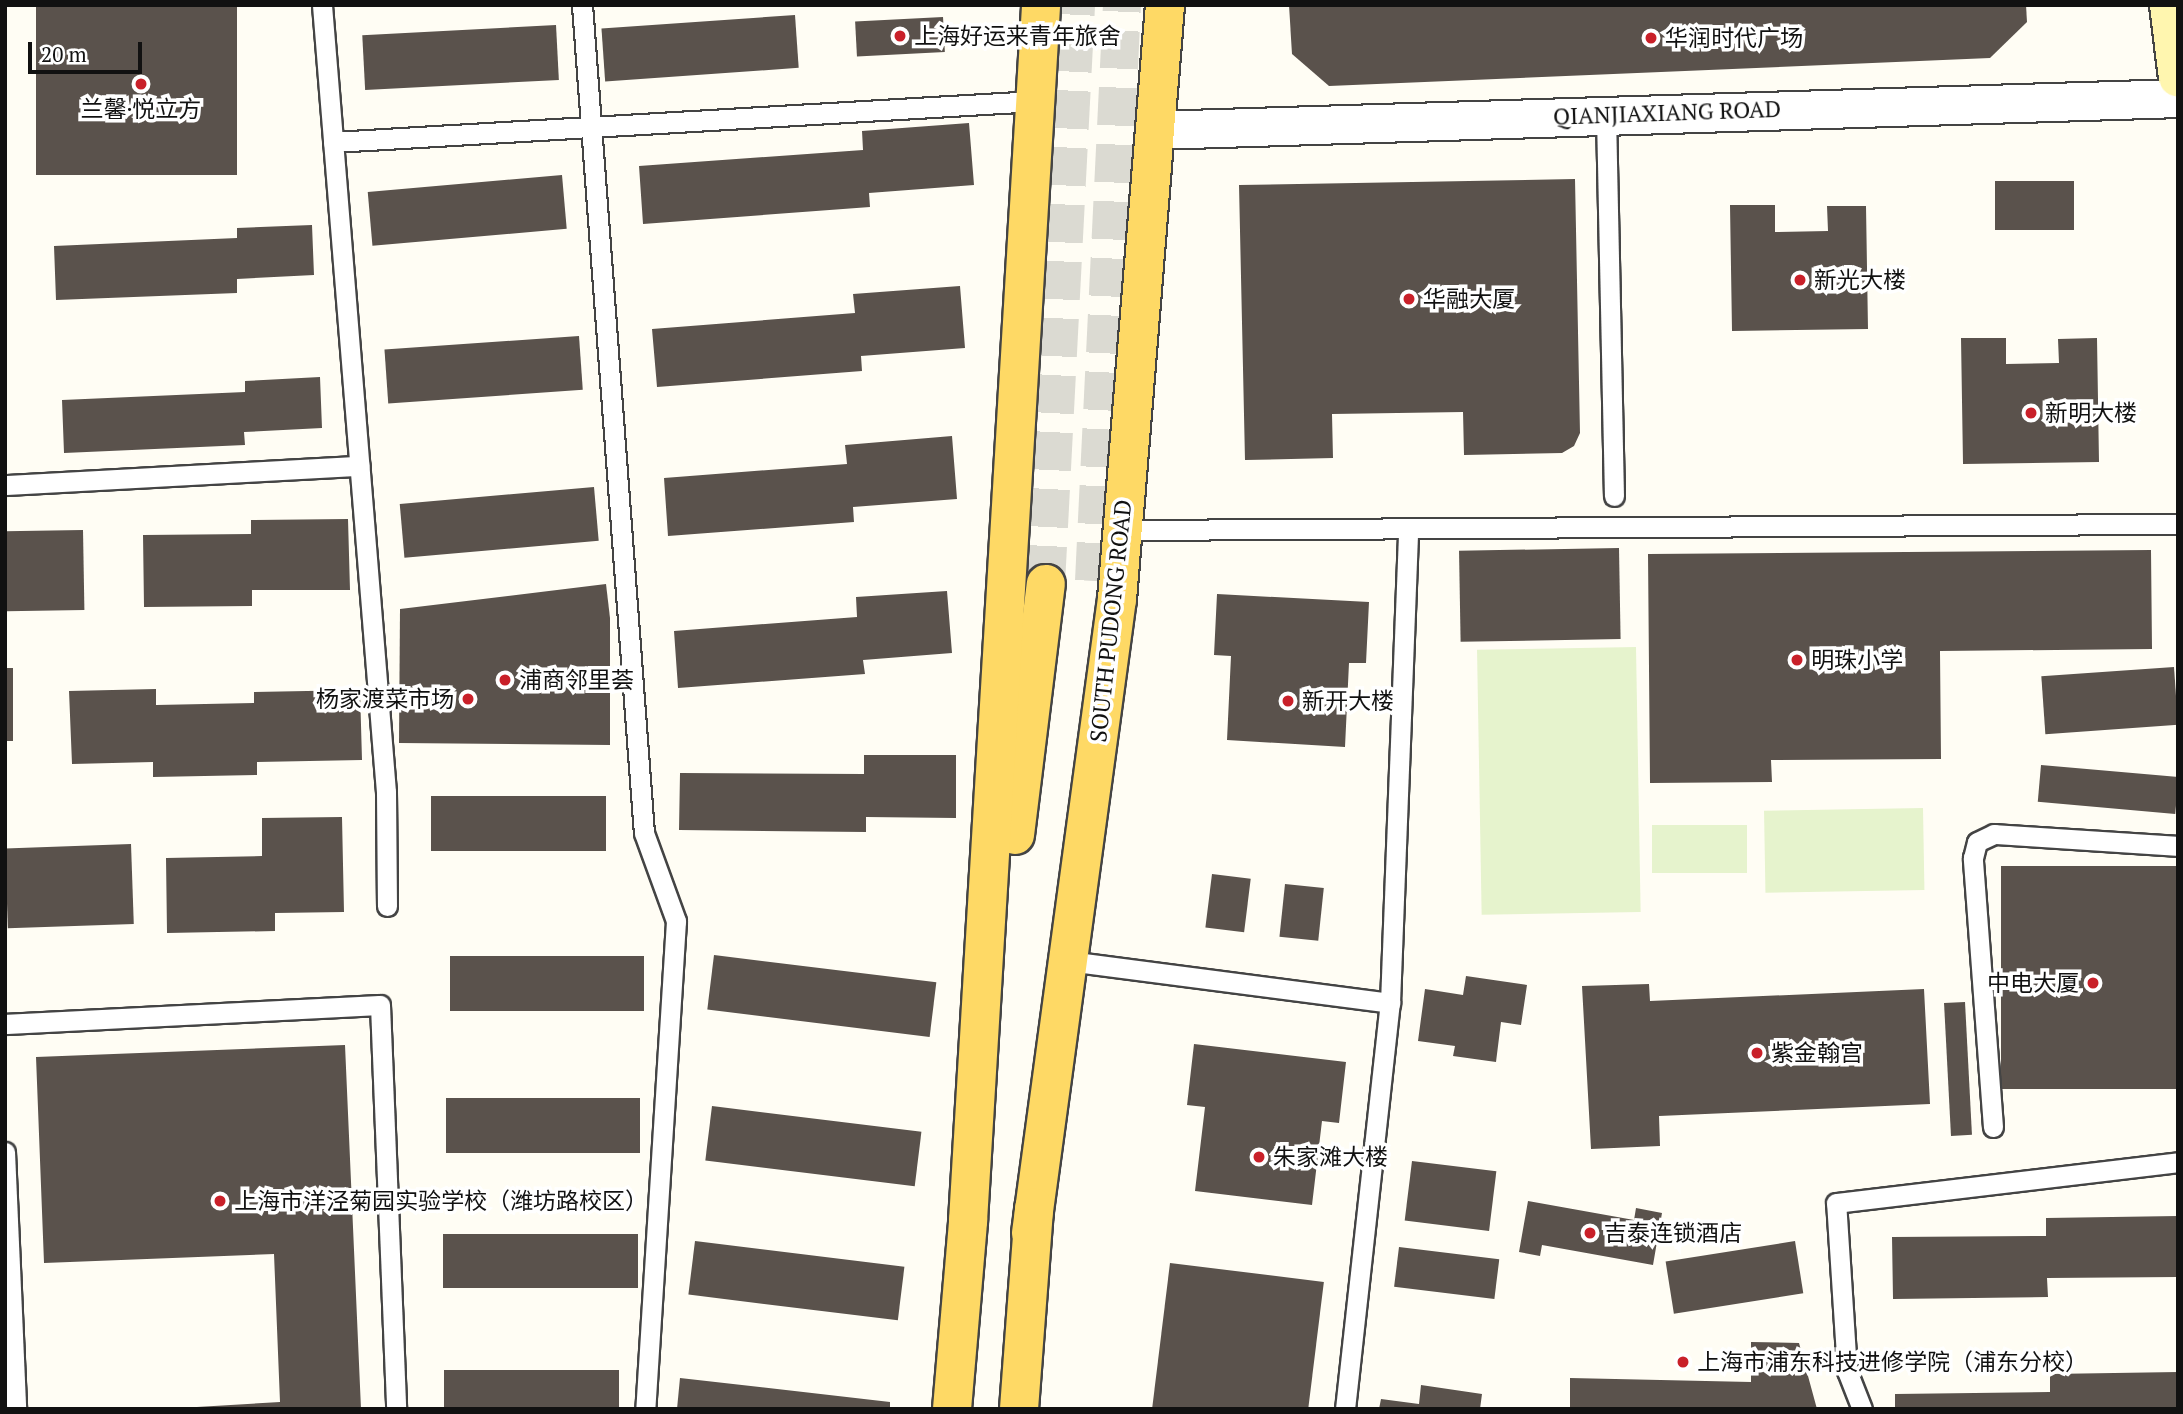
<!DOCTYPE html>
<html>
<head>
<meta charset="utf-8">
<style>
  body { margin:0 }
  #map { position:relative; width:2183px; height:1414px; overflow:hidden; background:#fffdf4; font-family:"PT Serif","Noto Sans SC",serif }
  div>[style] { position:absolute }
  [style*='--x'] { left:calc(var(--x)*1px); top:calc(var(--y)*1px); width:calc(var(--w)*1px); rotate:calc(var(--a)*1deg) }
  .pitch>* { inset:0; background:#e6f3cd; transform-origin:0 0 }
  .building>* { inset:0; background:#5a524c; transform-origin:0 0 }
  .primary-tunnel>* { height:38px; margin-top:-19px; transform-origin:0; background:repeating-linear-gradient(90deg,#dbdad2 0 38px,transparent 0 57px) }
  .roads { filter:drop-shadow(2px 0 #444) drop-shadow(-2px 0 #444) drop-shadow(0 2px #444) drop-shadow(0 -2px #444) }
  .lane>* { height:19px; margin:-9.5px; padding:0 9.5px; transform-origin:9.5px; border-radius:9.5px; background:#fff }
  .street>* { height:37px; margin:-18.5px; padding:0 18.5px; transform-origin:18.5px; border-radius:18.5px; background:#fff }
  .secondary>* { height:38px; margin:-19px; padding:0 19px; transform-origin:19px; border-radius:19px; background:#fff6af }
  .primary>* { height:38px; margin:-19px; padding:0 19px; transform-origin:19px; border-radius:19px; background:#fed965 }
  .dots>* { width:19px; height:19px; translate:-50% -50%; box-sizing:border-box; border:4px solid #fff; border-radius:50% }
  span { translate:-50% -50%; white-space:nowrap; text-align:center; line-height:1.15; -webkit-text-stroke:7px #fff; paint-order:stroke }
  .poi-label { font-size:23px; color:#111 }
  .left { translate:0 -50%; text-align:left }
  .right { translate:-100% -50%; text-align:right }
  .street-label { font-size:23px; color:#111 }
  .frame { position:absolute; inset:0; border:7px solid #111; pointer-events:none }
  .scale { position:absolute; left:28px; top:42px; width:114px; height:32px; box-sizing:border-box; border:4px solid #111; border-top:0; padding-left:9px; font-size:21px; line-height:24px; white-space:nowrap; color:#111; -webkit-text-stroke:5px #fff; paint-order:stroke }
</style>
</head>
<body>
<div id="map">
  <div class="pitch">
    <i style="left:1636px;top:647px;width:265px;height:159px;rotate:89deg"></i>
    <i style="left:1923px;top:808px;width:82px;height:159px;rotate:89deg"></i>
    <i style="left:1747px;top:825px;width:48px;height:95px;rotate:90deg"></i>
  </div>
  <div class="building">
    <i style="left:36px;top:5px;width:201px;height:170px"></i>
    <i style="clip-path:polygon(1289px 5px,2026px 5px,2027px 22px,1990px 58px,1329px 86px,1292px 54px)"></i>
    <i style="left:795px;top:15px;width:53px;height:194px;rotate:86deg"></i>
    <i style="left:943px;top:17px;width:35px;height:88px;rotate:87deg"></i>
    <i style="left:556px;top:25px;width:55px;height:194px;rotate:87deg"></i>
    <i style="clip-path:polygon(969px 123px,974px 185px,869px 193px,870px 207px,643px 224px,639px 166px,863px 150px,862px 131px)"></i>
    <i style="left:562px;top:175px;width:54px;height:195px;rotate:85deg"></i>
    <i style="clip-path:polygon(1575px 179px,1580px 433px,1574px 446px,1562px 453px,1464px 455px,1463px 412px,1332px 414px,1333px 458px,1245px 460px,1239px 185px)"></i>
    <i style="left:1995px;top:181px;width:79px;height:49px"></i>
    <i style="clip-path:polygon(1730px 205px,1775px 205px,1775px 232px,1828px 231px,1827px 206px,1866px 206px,1868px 329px,1732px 331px)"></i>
    <i style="clip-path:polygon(312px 225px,314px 275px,237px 279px,237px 293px,56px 300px,54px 246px,237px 238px,237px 228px)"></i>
    <i style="clip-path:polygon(960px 286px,965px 348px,861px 356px,862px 371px,657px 387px,652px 329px,855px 313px,853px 294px)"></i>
    <i style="left:579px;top:336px;width:54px;height:195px;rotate:86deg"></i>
    <i style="clip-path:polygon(1961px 338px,2006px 338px,2006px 364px,2059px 363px,2058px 339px,2097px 338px,2099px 462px,1963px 464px)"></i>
    <i style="clip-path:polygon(320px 377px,322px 428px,244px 432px,245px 445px,64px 453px,62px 400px,245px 392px,245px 381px)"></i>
    <i style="clip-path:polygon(952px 436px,957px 499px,853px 507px,854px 522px,668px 536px,664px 478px,847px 464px,845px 445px)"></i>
    <i style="left:594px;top:487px;width:54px;height:195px;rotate:85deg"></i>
    <i style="clip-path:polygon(348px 519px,350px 590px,252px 590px,252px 606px,144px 607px,143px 535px,251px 534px,251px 520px)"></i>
    <i style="left:83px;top:530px;width:80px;height:78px;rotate:89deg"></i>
    <i style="left:1619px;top:548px;width:91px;height:160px;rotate:89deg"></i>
    <i style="clip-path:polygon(2151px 550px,2152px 649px,1940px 651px,1941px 759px,1771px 760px,1772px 782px,1650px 783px,1648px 554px)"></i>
    <i style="clip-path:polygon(606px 584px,610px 618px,610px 745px,399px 743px,400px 609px)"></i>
    <i style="clip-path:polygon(947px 591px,952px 653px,863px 660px,865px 674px,678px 688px,674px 631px,857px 617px,856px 597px)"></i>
    <i style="clip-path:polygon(1217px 594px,1369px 602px,1366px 663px,1349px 663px,1345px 747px,1227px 740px,1231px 656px,1214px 655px)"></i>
    <i style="left:2174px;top:667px;width:58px;height:133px;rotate:86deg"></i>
    <i style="left:5px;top:668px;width:8px;height:73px"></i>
    <i style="clip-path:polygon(156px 689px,156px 705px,254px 703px,254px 692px,360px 690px,362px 760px,257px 762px,257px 775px,153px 777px,153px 762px,72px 764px,69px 691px)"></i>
    <i style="clip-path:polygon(864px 755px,956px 755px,956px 818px,866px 817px,866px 832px,679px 830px,680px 773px,864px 774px)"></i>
    <i style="left:2041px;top:765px;width:138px;height:37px;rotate:5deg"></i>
    <i style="left:606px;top:796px;width:55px;height:175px;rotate:90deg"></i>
    <i style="clip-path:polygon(342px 817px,344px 912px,275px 913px,275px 931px,167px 933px,166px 858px,262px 856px,262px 818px)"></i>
    <i style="left:131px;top:844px;width:80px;height:126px;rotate:88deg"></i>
    <i style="left:2178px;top:866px;width:223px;height:177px;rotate:90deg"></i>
    <i style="left:1212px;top:874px;width:39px;height:54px;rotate:7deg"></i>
    <i style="left:1285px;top:884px;width:39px;height:53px;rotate:6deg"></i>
    <i style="left:714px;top:955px;width:224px;height:55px;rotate:7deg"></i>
    <i style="left:450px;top:956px;width:194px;height:55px"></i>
    <i style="clip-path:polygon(1466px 976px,1527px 985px,1521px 1025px,1501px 1022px,1496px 1062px,1453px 1056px,1455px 1046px,1418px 1041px,1425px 989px,1463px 995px)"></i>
    <i style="clip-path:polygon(1649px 984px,1650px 1001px,1924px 989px,1930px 1104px,1659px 1116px,1660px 1146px,1591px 1149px,1582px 986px)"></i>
    <i style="left:1965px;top:1002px;width:133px;height:21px;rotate:87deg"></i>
    <i style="clip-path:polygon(1194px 1044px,1346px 1062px,1339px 1123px,1322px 1121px,1312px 1205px,1195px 1191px,1205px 1107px,1187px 1105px)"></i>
    <i style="clip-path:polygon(345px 1045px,361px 1409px,163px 1409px,280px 1402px,274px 1254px,44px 1263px,36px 1057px)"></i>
    <i style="left:446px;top:1098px;width:194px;height:55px"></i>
    <i style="left:712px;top:1106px;width:211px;height:55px;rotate:7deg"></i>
    <i style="left:1412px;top:1161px;width:85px;height:60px;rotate:7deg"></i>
    <i style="clip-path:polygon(1528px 1201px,1634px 1220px,1636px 1208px,1662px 1213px,1653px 1265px,1542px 1245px,1540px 1256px,1519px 1252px)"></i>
    <i style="clip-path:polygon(2178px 1216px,2178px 1277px,2047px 1278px,2048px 1297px,1893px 1299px,1892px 1237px,2046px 1236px,2046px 1218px)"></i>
    <i style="left:638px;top:1234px;width:54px;height:195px;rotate:90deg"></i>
    <i style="left:695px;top:1241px;width:211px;height:54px;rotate:7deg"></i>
    <i style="left:1795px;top:1241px;width:53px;height:131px;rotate:81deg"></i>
    <i style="left:1399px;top:1247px;width:101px;height:40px;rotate:7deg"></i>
    <i style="left:1170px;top:1263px;width:155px;height:147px;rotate:7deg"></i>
    <i style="clip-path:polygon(1751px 1342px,1799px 1343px,1817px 1409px,1570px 1409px,1570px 1378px,1751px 1382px)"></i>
    <i style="left:619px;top:1370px;width:39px;height:175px;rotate:90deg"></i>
    <i style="clip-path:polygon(2178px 1372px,2178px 1409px,1895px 1409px,1895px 1394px,2050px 1392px,2050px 1374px)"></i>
    <i style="clip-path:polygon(680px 1378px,890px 1402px,890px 1409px,677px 1409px)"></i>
    <i style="clip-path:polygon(1421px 1385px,1482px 1394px,1480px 1409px,1379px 1409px,1381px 1399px,1419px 1404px)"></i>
  </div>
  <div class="primary-tunnel">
    <i style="--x:1094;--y:581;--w:577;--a:-87.22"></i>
    <i style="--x:1046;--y:584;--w:580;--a:-87.03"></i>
  </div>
  <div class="roads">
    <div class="lane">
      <i style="--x:322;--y:5;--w:790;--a:85.35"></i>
      <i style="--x:386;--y:792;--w:114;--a:89.5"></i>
      <i style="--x:582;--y:5;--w:830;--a:85.72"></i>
      <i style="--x:644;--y:833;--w:94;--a:70"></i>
      <i style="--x:676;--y:921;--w:489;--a:93.6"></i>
      <i style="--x:1606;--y:115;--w:381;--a:88.8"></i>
      <i style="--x:333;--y:142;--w:703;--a:-3.34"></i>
      <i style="--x:5;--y:485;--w:355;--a:-3.1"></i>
      <i style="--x:1123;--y:530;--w:1055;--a:-0.33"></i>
      <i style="--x:1068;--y:961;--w:325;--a:7.4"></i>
      <i style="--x:5;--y:1024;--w:375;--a:-2.9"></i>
      <i style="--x:380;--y:1005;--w:404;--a:87.7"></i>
      <i style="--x:1993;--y:1127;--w:270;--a:-94.3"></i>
      <i style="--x:1973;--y:858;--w:16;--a:-76"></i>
      <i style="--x:1977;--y:842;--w:19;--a:-25"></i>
      <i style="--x:1994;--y:834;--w:184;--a:3.7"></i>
      <i style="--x:5;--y:1152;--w:257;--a:87.5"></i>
      <i style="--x:1345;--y:1409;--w:408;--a:-83.7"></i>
      <i style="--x:1390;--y:1003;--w:474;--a:-87.8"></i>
      <i style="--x:1862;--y:1409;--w:41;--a:-111.5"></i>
      <i style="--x:1847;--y:1371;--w:168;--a:-93.7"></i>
      <i style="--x:1836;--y:1203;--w:344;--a:-6.8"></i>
    </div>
    <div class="street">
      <i style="--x:1155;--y:130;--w:1024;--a:-1.79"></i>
    </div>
    <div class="secondary">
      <i style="--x:2169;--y:5;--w:73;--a:82.9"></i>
    </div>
    <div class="primary">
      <i style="--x:1015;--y:835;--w:253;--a:-83"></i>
      <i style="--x:1031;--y:1233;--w:640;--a:-82.28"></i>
      <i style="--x:1117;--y:599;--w:596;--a:-85.38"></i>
      <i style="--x:952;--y:1409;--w:189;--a:-85.1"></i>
      <i style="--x:968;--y:1221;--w:1218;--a:-86.56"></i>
      <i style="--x:1019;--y:1409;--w:202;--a:-85.7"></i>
    </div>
  </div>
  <div class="dots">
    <i style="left:900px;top:36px;background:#c92029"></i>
    <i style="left:1651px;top:38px;background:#c92029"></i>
    <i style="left:141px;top:84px;background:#c92029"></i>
    <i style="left:1800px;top:280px;background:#c92029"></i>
    <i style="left:1409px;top:299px;background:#c92029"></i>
    <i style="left:2031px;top:413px;background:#c92029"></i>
    <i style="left:1797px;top:660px;background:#c92029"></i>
    <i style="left:505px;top:680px;background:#c92029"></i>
    <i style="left:468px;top:699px;background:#c92029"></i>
    <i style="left:1288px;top:701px;background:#c92029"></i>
    <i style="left:2093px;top:983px;background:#c92029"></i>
    <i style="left:1757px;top:1053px;background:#c92029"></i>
    <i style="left:1259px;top:1157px;background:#c92029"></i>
    <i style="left:220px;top:1201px;background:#c92029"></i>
    <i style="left:1590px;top:1233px;background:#c92029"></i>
    <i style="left:1683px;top:1362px;background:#c92029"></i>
  </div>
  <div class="poi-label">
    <span class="left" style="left:914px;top:36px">上海好运来青年旅舍</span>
    <span class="left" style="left:1665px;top:38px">华润时代广场</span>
    <span style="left:141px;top:109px">兰馨·悦立方</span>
    <span class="left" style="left:1814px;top:280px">新光大楼</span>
    <span class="left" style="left:1423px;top:299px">华融大厦</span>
    <span class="left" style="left:2045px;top:413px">新明大楼</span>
    <span class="left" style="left:1811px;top:660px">明珠小学</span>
    <span class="left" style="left:519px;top:680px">浦商邻里荟</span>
    <span class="right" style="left:454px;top:699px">杨家渡菜市场</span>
    <span class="left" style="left:1302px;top:701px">新开大楼</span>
    <span class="right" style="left:2079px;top:983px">中电大厦</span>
    <span class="left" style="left:1771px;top:1053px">紫金翰宫</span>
    <span class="left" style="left:1273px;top:1157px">朱家滩大楼</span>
    <span class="left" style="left:234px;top:1201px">上海市洋泾菊园实验学校（潍坊路校区）</span>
    <span class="left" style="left:1604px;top:1233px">吉泰连锁酒店</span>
    <span class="left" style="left:1697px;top:1362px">上海市浦东科技进修学院（浦东分校）</span>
  </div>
  <div class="street-label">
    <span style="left:1667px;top:113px;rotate:-2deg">QIANJIAXIANG ROAD</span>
    <span style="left:1111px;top:621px;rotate:-84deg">SOUTH PUDONG ROAD</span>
  </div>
  <div class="frame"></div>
  <div class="scale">20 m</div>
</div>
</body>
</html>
